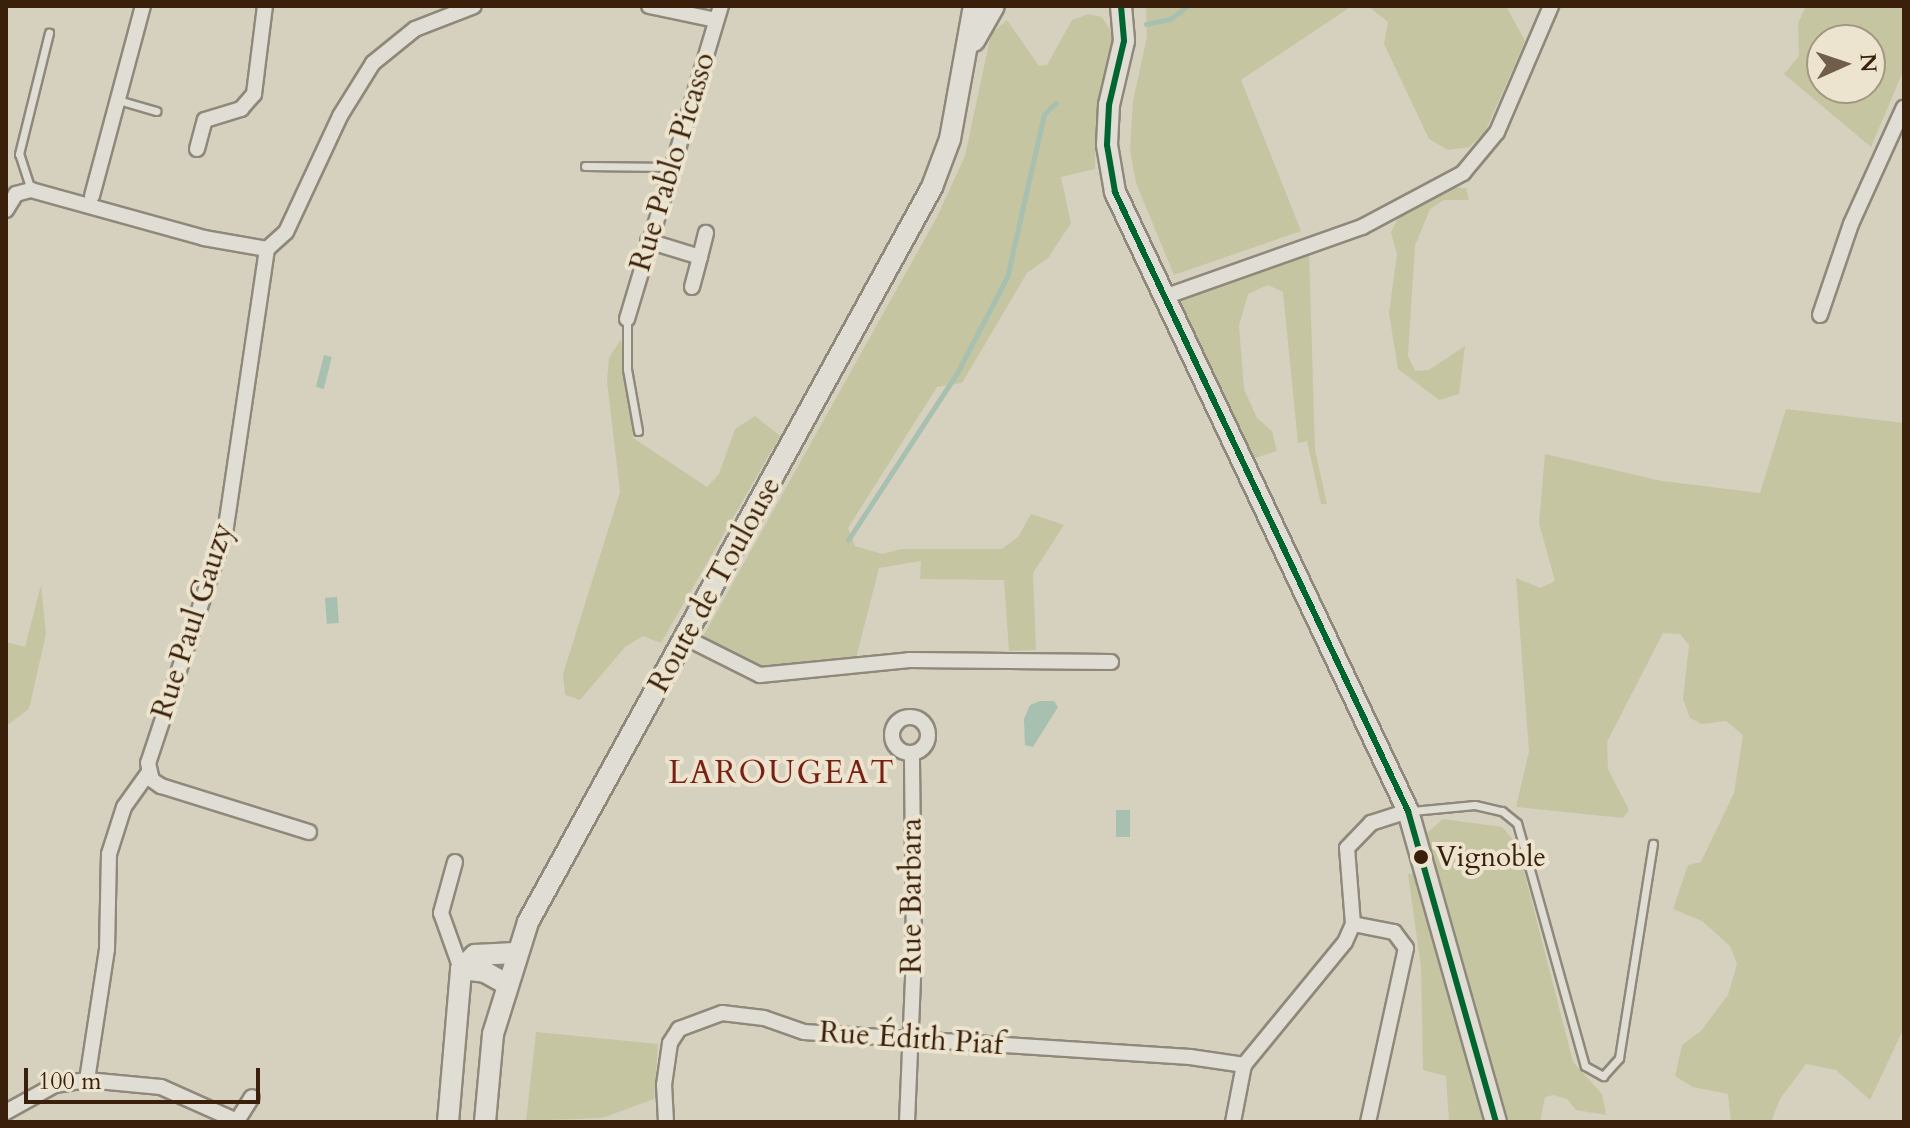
<!DOCTYPE html>
<html>
<head>
<meta charset="utf-8">
<style>
  body { margin:0 }
  #map { position:relative; width:1910px; height:1128px; overflow:hidden; background:#d6d0be; font-family:Cardo,serif }
  div>[style] { position:absolute }
  [style*='--x'] { left:calc(var(--x)*1px); top:calc(var(--y)*1px); width:calc(var(--w)*1px); rotate:calc(var(--a)*1deg) }
  .green>* { inset:0; background:#c6c5a1 }
  .water>* { inset:0; background:#a8c0b0; transform-origin:0 0 }
  .stream>* { height:5px; margin:-2.5px; padding:0 2.5px; transform-origin:2.5px; border-radius:2.5px; background:#a8c0b0 }
  .roads { filter:drop-shadow(2px 0 #8f887b) drop-shadow(-2px 0 #8f887b) drop-shadow(0 2px #8f887b) drop-shadow(0 -2px #8f887b) }
  .lane>* { height:7px; margin:-3.5px; padding:0 3.5px; transform-origin:3.5px; border-radius:3.5px; background:#e0ddd4 }
  .street>* { height:14px; margin:-7px; padding:0 7px; transform-origin:7px; border-radius:7px; background:#e0ddd4 }
  .street>.ring { margin:-7px; padding:0; box-sizing:content-box; background:none; border:14px solid #e0ddd4; border-radius:50% }
  .secondary>* { height:20px; margin:-10px; padding:0 10px; transform-origin:10px; border-radius:10px; background:#e0ddd4 }
  .bus-1>* { height:6px; margin:-3px; padding:0 3px; transform-origin:3px; border-radius:3px; background:#00652e }
  .dots>* { width:22px; height:22px; translate:-50% -50%; box-sizing:border-box; border:4px solid #ece4ce; border-radius:50% }
  span { translate:-50% -50%; white-space:nowrap; text-align:center; line-height:1.15; -webkit-text-stroke:8px #ece4ce; paint-order:stroke }
  .bus-label { font-size:28px; color:#3a200b }
  .left { translate:0 -50%; text-align:left }
  .street-label { font-size:30px; color:#3a200b }
  .neighbourhood-label { font-size:32px; color:#7a1f14; letter-spacing:2px }
  .frame { position:absolute; inset:0; border:8px solid #3a200b; pointer-events:none }
  .north { position:absolute; left:1806px; top:24px; width:80px; height:80px; box-sizing:border-box; background:#ece4ce; border:2px solid #a59680; border-radius:50%; rotate:87deg; font-size:22px; font-weight:700; line-height:32px; text-align:center; color:#3a200b }
  .north::after { content:''; display:block; margin:auto; width:28px; height:36px; background:#715e4a; clip-path:polygon(50% 0,100% 100%,50% 72%,0 100%) }
  .scale { position:absolute; left:24px; top:1068px; width:236px; height:36px; box-sizing:border-box; border:4px solid #3a200b; border-top:0; padding-left:10px; font-size:24px; line-height:28px; white-space:nowrap; color:#3a200b; -webkit-text-stroke:6px #ece4ce; paint-order:stroke }
</style>
</head>
<body>
<div id="map">
  <div class="green">
    <i style="clip-path:polygon(1146px 6px,1352px 6px,1241px 80px,1301px 231px,1174px 275px,1136px 183px,1130px 150px,1133px 101px,1147px 37px)"></i>
    <i style="clip-path:polygon(1368px 6px,1506px 6px,1525px 41px,1485px 132px,1469px 147px,1448px 150px,1429px 139px,1384px 44px,1388px 22px)"></i>
    <i style="clip-path:polygon(evenodd,1806px 6px,1904px 6px,1904px 69px,1871px 147px,1784px 74px,1799px 56px,1798px 23px,1806px 6px,1870px 40px,1870px 88px,1822px 88px,1822px 40px,1870px 40px)"></i>
    <i style="clip-path:polygon(1089px 14px,1102px 17px,1114px 36px,1096px 113px,1095px 169px,1061px 177px,1071px 223px,1048px 258px,1027px 273px,962px 383px,937px 387px,848px 528px,855px 546px,882px 554px,902px 549px,1002px 549px,1018px 537px,1031px 514px,1064px 525px,1033px 573px,1036px 650px,1009px 651px,1004px 580px,920px 579px,921px 561px,879px 568px,855px 662px,758px 669px,700px 642px,937px 217px,965px 156px,991px 34px,1007px 20px,1039px 66px,1047px 65px,1072px 20px)"></i>
    <i style="clip-path:polygon(1451px 187px,1466px 188px,1469px 200px,1444px 200px,1430px 209px,1415px 246px,1408px 356px,1415px 371px,1429px 370px,1465px 346px,1459px 394px,1439px 400px,1398px 369px,1389px 313px,1397px 254px,1391px 232px,1398px 218px)"></i>
    <i style="clip-path:polygon(1309px 251px,1315px 450px,1327px 504px,1321px 504px,1307px 441px,1298px 443px,1283px 292px,1268px 285px,1248px 294px,1239px 326px,1244px 389px,1257px 418px,1272px 431px,1277px 451px,1249px 460px,1176px 299px)"></i>
    <i style="clip-path:polygon(621px 339px,633px 438px,707px 487px,719px 474px,735px 429px,755px 416px,780px 436px,661px 643px,643px 636px,625px 647px,580px 700px,565px 695px,563px 674px,620px 492px,607px 381px,609px 358px)"></i>
    <i style="clip-path:polygon(1786px 409px,1904px 423px,1904px 1028px,1870px 1100px,1836px 1070px,1806px 1064px,1780px 1099px,1771px 1122px,1731px 1122px,1728px 1094px,1693px 1087px,1675px 1076px,1682px 1045px,1701px 1031px,1728px 995px,1737px 964px,1730px 946px,1702px 921px,1673px 909px,1688px 865px,1701px 862px,1734px 793px,1743px 735px,1726px 721px,1702px 724px,1690px 718px,1683px 699px,1689px 645px,1680px 634px,1663px 633px,1607px 742px,1608px 769px,1629px 810px,1623px 818px,1516px 807px,1529px 752px,1516px 578px,1540px 588px,1555px 581px,1539px 523px,1545px 454px,1662px 481px,1760px 493px)"></i>
    <i style="clip-path:polygon(41px 585px,46px 634px,29px 709px,6px 726px,6px 642px,25px 647px)"></i>
    <i style="clip-path:polygon(1443px 819px,1502px 827px,1517px 844px,1573px 1062px,1602px 1094px,1606px 1115px,1576px 1110px,1567px 1099px,1553px 1095px,1545px 1097px,1540px 1122px,1509px 1122px,1427px 833px)"></i>
    <i style="clip-path:polygon(1415px 873px,1423px 878px,1486px 1122px,1449px 1122px,1446px 1076px,1423px 1070px,1421px 967px,1408px 874px)"></i>
    <i style="clip-path:polygon(536px 1032px,658px 1044px,654px 1099px,602px 1118px,526px 1121px)"></i>
  </div>
  <div class="water">
    <i style="left:324px;top:355px;width:8px;height:33px;rotate:14deg"></i>
    <i style="left:337px;top:597px;width:26px;height:12px;rotate:86deg"></i>
    <i style="clip-path:polygon(1040px 701px,1054px 701px,1058px 707px,1033px 747px,1025px 745px,1024px 719px,1030px 705px)"></i>
    <i style="left:1116px;top:810px;width:14px;height:27px"></i>
  </div>
  <div class="stream">
    <i style="--x:1146;--y:24;--w:25;--a:-12"></i>
    <i style="--x:1170;--y:19;--w:21;--a:-37"></i>
    <i style="--x:848;--y:540;--w:199;--a:-56.9"></i>
    <i style="--x:957;--y:373;--w:108;--a:-62.5"></i>
    <i style="--x:1007;--y:277;--w:167;--a:-77.2"></i>
    <i style="--x:1044;--y:114;--w:16;--a:-43"></i>
  </div>
  <div class="roads">
    <div class="lane">
      <i style="--x:118;--y:100;--w:40;--a:16"></i>
      <i style="--x:585;--y:166;--w:86;--a:0.7"></i>
      <i style="--x:31;--y:190;--w:38;--a:-108"></i>
      <i style="--x:19;--y:154;--w:125;--a:-76.1"></i>
      <i style="--x:627;--y:319;--w:50;--a:90"></i>
      <i style="--x:627;--y:369;--w:63;--a:79.9"></i>
      <i style="--x:1412;--y:811;--w:63;--a:-5.4"></i>
      <i style="--x:1475;--y:805;--w:28;--a:13"></i>
      <i style="--x:1502;--y:811;--w:19;--a:39"></i>
      <i style="--x:1517;--y:823;--w:252;--a:74.4"></i>
      <i style="--x:1585;--y:1066;--w:21;--a:29"></i>
      <i style="--x:1603;--y:1076;--w:24;--a:-48"></i>
      <i style="--x:1619;--y:1058;--w:217;--a:-81"></i>
    </div>
    <div class="street">
      <i style="--x:649;--y:6;--w:68;--a:11.8"></i>
      <i style="--x:197;--y:149;--w:30;--a:-75"></i>
      <i style="--x:205;--y:120;--w:38;--a:-17"></i>
      <i style="--x:241;--y:109;--w:20;--a:-49"></i>
      <i style="--x:254;--y:94;--w:89;--a:-82.9"></i>
      <i style="--x:92;--y:196;--w:197;--a:-75"></i>
      <i style="--x:6;--y:210;--w:19;--a:-58"></i>
      <i style="--x:16;--y:194;--w:16;--a:-15"></i>
      <i style="--x:31;--y:190;--w:180;--a:15.5"></i>
      <i style="--x:204;--y:238;--w:64;--a:9.9"></i>
      <i style="--x:267;--y:249;--w:25;--a:-42"></i>
      <i style="--x:286;--y:232;--w:128;--a:-65"></i>
      <i style="--x:340;--y:116;--w:62;--a:-58.1"></i>
      <i style="--x:373;--y:63;--w:54;--a:-39"></i>
      <i style="--x:415;--y:29;--w:63;--a:-21.3"></i>
      <i style="--x:648;--y:241;--w:54;--a:17.1"></i>
      <i style="--x:700;--y:257;--w:25;--a:-76"></i>
      <i style="--x:267;--y:249;--w:286;--a:98.4"></i>
      <i style="--x:225;--y:532;--w:243;--a:108.4"></i>
      <i style="--x:148;--y:763;--w:17;--a:77"></i>
      <i style="--x:152;--y:780;--w:11;--a:34"></i>
      <i style="--x:161;--y:786;--w:155;--a:17.3"></i>
      <i style="--x:692;--y:287;--w:31;--a:-75"></i>
      <i style="--x:1164;--y:297;--w:210;--a:-19.5"></i>
      <i style="--x:1362;--y:227;--w:115;--a:-28.1"></i>
      <i style="--x:1463;--y:173;--w:53;--a:-50.3"></i>
      <i style="--x:1497;--y:132;--w:137;--a:-66.8"></i>
      <i style="--x:1820;--y:315;--w:96;--a:-71.2"></i>
      <i style="--x:1851;--y:224;--w:128;--a:-65.6"></i>
      <i style="--x:627;--y:319;--w:327;--a:-73.3"></i>
      <i style="--x:686;--y:638;--w:83;--a:26.6"></i>
      <i style="--x:760;--y:675;--w:150;--a:-5.7"></i>
      <i style="--x:909;--y:660;--w:202;--a:0.6"></i>
      <i class="ring" style="left:892px;top:717px;width:22px;height:22px"></i>
      <i style="--x:455;--y:862;--w:53;--a:105.4"></i>
      <i style="--x:441;--y:913;--w:59;--a:70.3"></i>
      <i style="--x:1353;--y:924;--w:42;--a:11"></i>
      <i style="--x:1394;--y:932;--w:20;--a:53"></i>
      <i style="--x:1406;--y:948;--w:178;--a:102.3"></i>
      <i style="--x:87;--y:1080;--w:133;--a:-81.3"></i>
      <i style="--x:107;--y:949;--w:95;--a:-88.8"></i>
      <i style="--x:109;--y:854;--w:49;--a:-72.3"></i>
      <i style="--x:124;--y:807;--w:43;--a:-54.5"></i>
      <i style="--x:6;--y:1112;--w:56;--a:-28.9"></i>
      <i style="--x:55;--y:1085;--w:32;--a:-9"></i>
      <i style="--x:87;--y:1080;--w:74;--a:5.4"></i>
      <i style="--x:161;--y:1087;--w:83;--a:24.1"></i>
      <i style="--x:237;--y:1121;--w:28;--a:-58"></i>
      <i style="--x:666;--y:1122;--w:37;--a:-93"></i>
      <i style="--x:664;--y:1085;--w:42;--a:-81.9"></i>
      <i style="--x:670;--y:1043;--w:17;--a:-57"></i>
      <i style="--x:679;--y:1029;--w:46;--a:-20.4"></i>
      <i style="--x:722;--y:1013;--w:42;--a:6.8"></i>
      <i style="--x:764;--y:1018;--w:42;--a:19.3"></i>
      <i style="--x:804;--y:1032;--w:387;--a:3.7"></i>
      <i style="--x:1190;--y:1057;--w:55;--a:8.4"></i>
      <i style="--x:907;--y:1122;--w:170;--a:-87.6"></i>
      <i style="--x:914;--y:952;--w:199;--a:-90.6"></i>
      <i style="--x:1233;--y:1122;--w:58;--a:-79.1"></i>
      <i style="--x:1244;--y:1065;--w:159;--a:-50.6"></i>
      <i style="--x:1345;--y:942;--w:20;--a:-66"></i>
      <i style="--x:1353;--y:924;--w:76;--a:-94.5"></i>
      <i style="--x:1347;--y:848;--w:35;--a:-46"></i>
      <i style="--x:1371;--y:823;--w:39;--a:-18"></i>
    </div>
    <div class="secondary">
      <i style="--x:1121;--y:6;--w:35;--a:85"></i>
      <i style="--x:1124;--y:41;--w:66;--a:103.2"></i>
      <i style="--x:1109;--y:105;--w:40;--a:92.9"></i>
      <i style="--x:1107;--y:145;--w:48;--a:80.3"></i>
      <i style="--x:1115;--y:192;--w:685;--a:64.67"></i>
      <i style="--x:1408;--y:811;--w:323;--a:74.2"></i>
      <i style="--x:974;--y:41;--w:40;--a:-60.3"></i>
      <i style="--x:461;--y:969;--w:24;--a:7"></i>
      <i style="--x:485;--y:972;--w:23;--a:29"></i>
      <i style="--x:448;--y:1122;--w:154;--a:-85.1"></i>
      <i style="--x:461;--y:969;--w:20;--a:-45"></i>
      <i style="--x:475;--y:955;--w:40;--a:-2.9"></i>
      <i style="--x:485;--y:1122;--w:88;--a:-84.8"></i>
      <i style="--x:493;--y:1034;--w:117;--a:-72.6"></i>
      <i style="--x:528;--y:922;--w:839;--a:-61.2"></i>
      <i style="--x:932;--y:187;--w:51;--a:-69.4"></i>
      <i style="--x:950;--y:139;--w:135;--a:-79.8"></i>
    </div>
  </div>
  <div class="bus-1">
    <i style="--x:1121;--y:6;--w:35;--a:85"></i>
    <i style="--x:1124;--y:41;--w:66;--a:103.2"></i>
    <i style="--x:1109;--y:105;--w:40;--a:92.9"></i>
    <i style="--x:1107;--y:145;--w:48;--a:80.3"></i>
    <i style="--x:1115;--y:192;--w:685;--a:64.67"></i>
    <i style="--x:1408;--y:811;--w:323;--a:74.2"></i>
  </div>
  <div class="dots">
    <i style="left:1421px;top:857px;background:#3a200b"></i>
  </div>
  <div class="bus-label">
    <span class="left" style="left:1436px;top:857px">Vignoble</span>
  </div>
  <div class="street-label">
    <span style="left:673px;top:162px;rotate:-73deg">Rue Pablo Picasso</span>
    <span style="left:715px;top:585px;rotate:-61deg">Route de Toulouse</span>
    <span style="left:193px;top:621px;rotate:-72deg">Rue Paul Gauzy</span>
    <span style="left:912px;top:896px;rotate:-90deg">Rue Barbara</span>
    <span style="left:911px;top:1039px;rotate:4deg">Rue Édith Piaf</span>
  </div>
  <div class="neighbourhood-label">
    <span style="left:782px;top:773px">LAROUGEAT</span>
  </div>
  <div class="frame"></div>
  <div class="north">N</div>
  <div class="scale">100 m</div>
</div>
</body>
</html>
